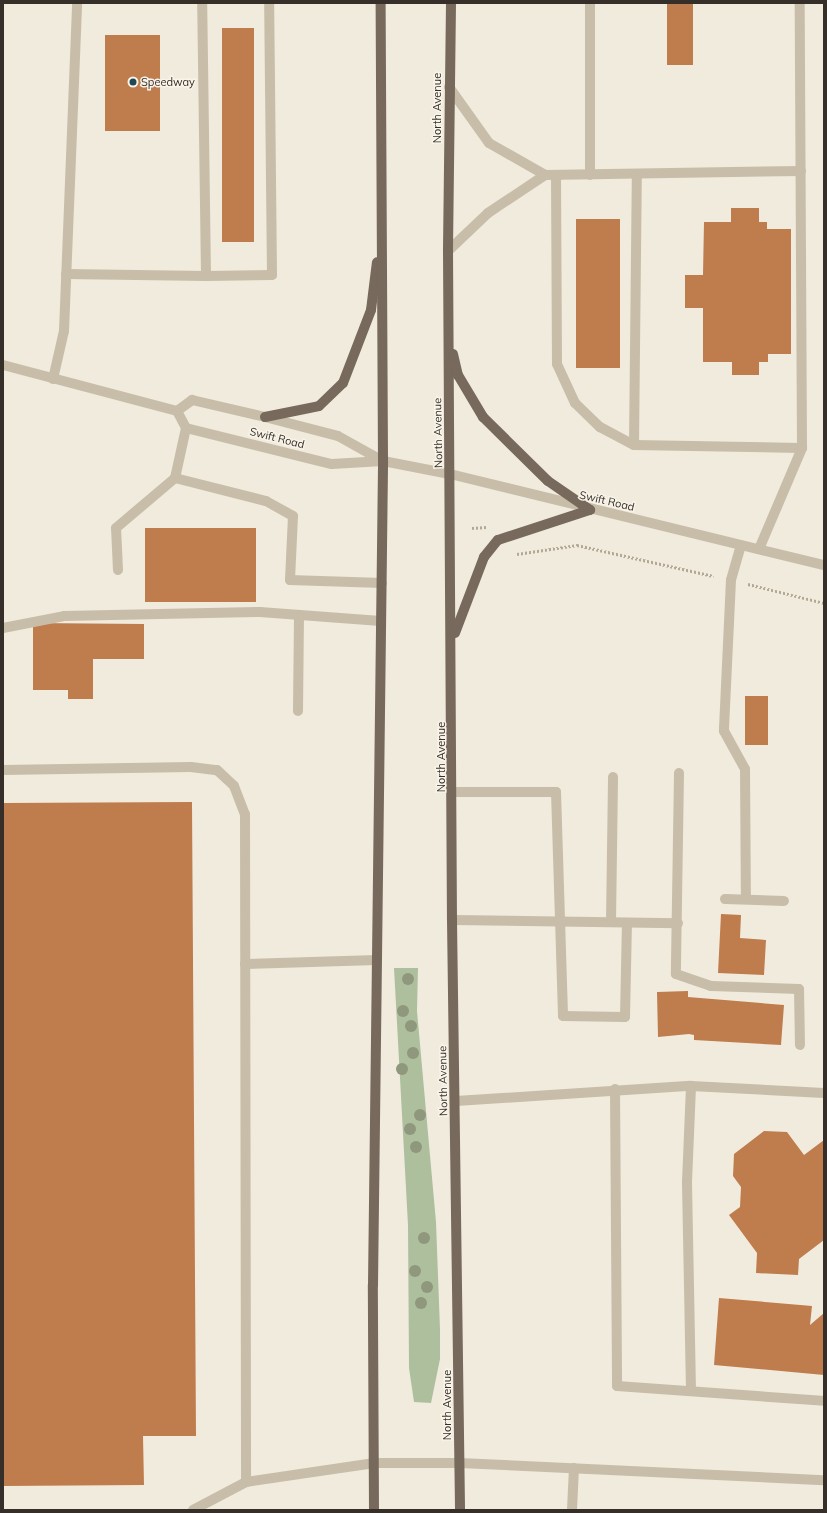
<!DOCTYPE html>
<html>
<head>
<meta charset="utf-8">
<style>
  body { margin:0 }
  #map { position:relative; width:827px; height:1513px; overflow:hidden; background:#f1ebdd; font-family:Mulish,sans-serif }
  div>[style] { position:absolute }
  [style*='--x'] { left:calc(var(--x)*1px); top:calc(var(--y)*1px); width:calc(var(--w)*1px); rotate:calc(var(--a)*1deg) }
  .green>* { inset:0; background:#aebf9e }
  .building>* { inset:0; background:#bf7c4d; transform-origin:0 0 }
  .path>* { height:2.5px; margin-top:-1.25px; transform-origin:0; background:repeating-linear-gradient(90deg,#b4a794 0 2px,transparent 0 4px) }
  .minor>* { height:10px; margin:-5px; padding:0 5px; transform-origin:5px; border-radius:5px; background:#c8bda9 }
  .major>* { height:10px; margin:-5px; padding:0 5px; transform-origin:5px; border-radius:5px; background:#77695b }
  .trees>* { width:12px; height:12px; margin:-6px; border-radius:50%; background:#8f977d }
  .dots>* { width:11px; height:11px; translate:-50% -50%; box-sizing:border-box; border:2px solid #f9f4e9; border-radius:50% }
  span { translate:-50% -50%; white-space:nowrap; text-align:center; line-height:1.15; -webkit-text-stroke:3px #f9f4e9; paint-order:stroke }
  .poi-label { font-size:11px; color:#362f29 }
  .left { translate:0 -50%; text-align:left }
  .street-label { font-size:11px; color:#362f29 }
  .frame { position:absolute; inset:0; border:4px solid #362f29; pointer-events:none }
</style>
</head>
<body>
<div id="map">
  <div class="green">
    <i style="clip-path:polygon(394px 968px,418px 968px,417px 1011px,436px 1222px,440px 1329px,440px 1359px,431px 1403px,414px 1402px,409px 1368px,408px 1225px)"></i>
  </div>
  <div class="building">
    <i style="left:667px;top:3px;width:26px;height:62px"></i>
    <i style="left:222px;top:28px;width:32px;height:214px"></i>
    <i style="left:105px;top:35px;width:55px;height:96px"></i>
    <i style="clip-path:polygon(731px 208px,759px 208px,759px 222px,767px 222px,767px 229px,791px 229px,791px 354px,768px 354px,768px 362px,759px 362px,759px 375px,732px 375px,732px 362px,703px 362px,703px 308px,685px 308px,685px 275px,703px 275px,704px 222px,731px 222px)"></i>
    <i style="left:576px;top:219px;width:44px;height:149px"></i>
    <i style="left:145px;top:528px;width:111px;height:74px"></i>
    <i style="clip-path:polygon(33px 623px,144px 624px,144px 659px,93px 659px,93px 699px,68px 699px,68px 690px,33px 690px)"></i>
    <i style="left:745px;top:696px;width:23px;height:49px"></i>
    <i style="clip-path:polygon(192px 802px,196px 1436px,143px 1436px,144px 1485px,3px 1486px,3px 803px)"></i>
    <i style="clip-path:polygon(721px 914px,741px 915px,740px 938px,766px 940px,764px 975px,718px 973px)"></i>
    <i style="clip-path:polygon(688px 991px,688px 997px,784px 1005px,781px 1045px,694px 1040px,694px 1035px,689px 1034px,658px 1037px,657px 992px)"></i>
    <i style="clip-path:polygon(764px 1131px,787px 1132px,804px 1155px,824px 1140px,824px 1240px,799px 1259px,798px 1275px,756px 1273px,757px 1253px,729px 1215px,740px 1207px,741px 1187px,733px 1176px,734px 1154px)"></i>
    <i style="clip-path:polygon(719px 1298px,812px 1306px,810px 1325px,824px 1313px,824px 1375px,714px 1365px)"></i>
  </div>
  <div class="path">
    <i style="--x:472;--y:528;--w:15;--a:-4"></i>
    <i style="--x:517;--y:554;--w:61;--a:-8.5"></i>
    <i style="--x:577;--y:545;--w:140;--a:12.8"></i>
    <i style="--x:748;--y:584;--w:78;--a:14"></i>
  </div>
  <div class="minor">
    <i style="--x:449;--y:87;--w:69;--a:54.5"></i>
    <i style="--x:489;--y:143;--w:64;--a:29.7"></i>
    <i style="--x:545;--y:175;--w:256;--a:-0.9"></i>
    <i style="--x:556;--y:175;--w:189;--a:89.7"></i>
    <i style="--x:557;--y:364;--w:43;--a:65.2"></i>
    <i style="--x:575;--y:403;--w:35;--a:44"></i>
    <i style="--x:600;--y:427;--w:38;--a:28"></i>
    <i style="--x:634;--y:445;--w:168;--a:1"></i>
    <i style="--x:590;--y:175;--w:172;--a:-90"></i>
    <i style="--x:448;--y:251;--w:55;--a:-43.5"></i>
    <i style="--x:488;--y:213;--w:69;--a:-33.7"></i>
    <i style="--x:66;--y:274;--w:140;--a:0.8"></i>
    <i style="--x:206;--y:276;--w:273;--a:-90.8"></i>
    <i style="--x:206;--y:276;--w:66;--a:-0.9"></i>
    <i style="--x:272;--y:275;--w:272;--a:-90.6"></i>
    <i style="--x:3;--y:365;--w:180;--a:14.8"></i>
    <i style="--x:177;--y:411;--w:19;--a:62"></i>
    <i style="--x:186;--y:428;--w:150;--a:13.9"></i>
    <i style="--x:332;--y:464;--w:51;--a:-3.4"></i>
    <i style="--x:383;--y:461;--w:68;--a:11"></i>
    <i style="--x:450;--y:474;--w:385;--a:13.7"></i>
    <i style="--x:53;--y:379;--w:49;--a:-77.1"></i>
    <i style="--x:64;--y:331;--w:328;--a:-87.7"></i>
    <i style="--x:177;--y:411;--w:19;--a:-36"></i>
    <i style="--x:192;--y:400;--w:75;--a:13.1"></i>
    <i style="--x:265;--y:417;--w:75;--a:14.6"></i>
    <i style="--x:338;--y:436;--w:51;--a:29.1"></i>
    <i style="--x:186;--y:428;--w:51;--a:102.4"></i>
    <i style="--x:175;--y:478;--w:94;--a:14.2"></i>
    <i style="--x:266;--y:501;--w:31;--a:29"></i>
    <i style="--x:293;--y:516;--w:64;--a:92.7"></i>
    <i style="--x:290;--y:580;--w:92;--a:1.9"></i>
    <i style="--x:634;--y:445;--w:271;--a:-89.4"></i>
    <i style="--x:741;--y:545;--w:36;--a:106"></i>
    <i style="--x:731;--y:580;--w:151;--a:92.7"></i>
    <i style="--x:724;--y:731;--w:43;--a:61.1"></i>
    <i style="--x:745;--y:769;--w:130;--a:89.6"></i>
    <i style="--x:759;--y:549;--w:110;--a:-66.9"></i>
    <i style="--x:802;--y:448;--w:445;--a:-90.3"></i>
    <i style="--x:118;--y:570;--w:42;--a:-92.7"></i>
    <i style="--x:116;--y:528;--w:77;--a:-40.3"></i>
    <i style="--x:3;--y:628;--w:62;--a:-11.1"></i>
    <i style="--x:64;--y:616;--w:196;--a:-1.2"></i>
    <i style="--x:260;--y:612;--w:121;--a:4.3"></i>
    <i style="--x:298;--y:711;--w:96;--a:-89.4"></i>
    <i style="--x:3;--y:770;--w:188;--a:-0.9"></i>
    <i style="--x:191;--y:767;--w:26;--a:7"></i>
    <i style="--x:217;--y:770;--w:23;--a:43"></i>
    <i style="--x:234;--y:786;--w:30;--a:69"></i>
    <i style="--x:245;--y:814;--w:668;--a:89.91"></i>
    <i style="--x:679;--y:773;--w:201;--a:90.9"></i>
    <i style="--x:676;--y:974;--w:37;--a:19"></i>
    <i style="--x:711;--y:986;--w:88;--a:2"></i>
    <i style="--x:799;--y:989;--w:56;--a:89"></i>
    <i style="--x:453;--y:792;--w:103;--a:0"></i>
    <i style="--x:556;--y:792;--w:224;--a:88.2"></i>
    <i style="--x:563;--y:1016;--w:62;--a:0.9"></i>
    <i style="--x:625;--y:1017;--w:94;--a:-88.8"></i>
    <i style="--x:725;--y:899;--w:59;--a:1.9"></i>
    <i style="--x:452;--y:920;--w:226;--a:0.8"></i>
    <i style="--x:611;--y:922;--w:145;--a:-89.2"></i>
    <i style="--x:245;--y:964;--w:132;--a:-1.7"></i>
    <i style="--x:615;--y:1089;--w:297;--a:89.6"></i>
    <i style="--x:617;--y:1386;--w:208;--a:4.1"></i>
    <i style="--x:456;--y:1101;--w:235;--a:-3.7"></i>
    <i style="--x:691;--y:1086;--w:133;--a:3"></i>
    <i style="--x:691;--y:1391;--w:209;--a:-91.1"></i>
    <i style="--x:687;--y:1182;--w:96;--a:-87.6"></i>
    <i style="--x:193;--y:1510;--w:60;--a:-27.8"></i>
    <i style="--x:246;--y:1482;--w:130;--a:-8.4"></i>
    <i style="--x:375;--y:1463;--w:85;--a:0"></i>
    <i style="--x:460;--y:1463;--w:364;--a:2.7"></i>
    <i style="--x:572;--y:1510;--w:42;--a:-87.3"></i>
  </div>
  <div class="major">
    <i style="--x:451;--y:3;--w:248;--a:90.7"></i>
    <i style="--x:448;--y:251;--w:669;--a:89.66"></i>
    <i style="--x:452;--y:920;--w:590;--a:89.22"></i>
    <i style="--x:453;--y:354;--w:22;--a:77"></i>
    <i style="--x:458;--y:375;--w:49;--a:59.2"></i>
    <i style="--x:483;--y:417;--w:91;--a:44.6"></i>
    <i style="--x:548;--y:481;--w:51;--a:34.6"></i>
    <i style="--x:265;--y:417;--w:55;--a:-11.5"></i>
    <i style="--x:319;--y:406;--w:33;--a:-44"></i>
    <i style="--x:343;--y:383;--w:78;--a:-69"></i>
    <i style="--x:371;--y:310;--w:48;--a:-82.9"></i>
    <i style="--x:455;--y:633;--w:81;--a:-69.1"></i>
    <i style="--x:484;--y:557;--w:22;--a:-51"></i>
    <i style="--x:498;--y:540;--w:97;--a:-18.1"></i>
    <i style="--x:374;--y:1510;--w:225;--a:-90.3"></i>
    <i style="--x:373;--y:1285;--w:824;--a:-89.3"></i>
    <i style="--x:383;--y:461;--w:458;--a:-90.3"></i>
  </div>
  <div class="trees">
    <i style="left:408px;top:979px"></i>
    <i style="left:403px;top:1011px"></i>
    <i style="left:411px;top:1026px"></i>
    <i style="left:413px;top:1053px"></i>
    <i style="left:402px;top:1069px"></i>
    <i style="left:420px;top:1115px"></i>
    <i style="left:410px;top:1129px"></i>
    <i style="left:416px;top:1147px"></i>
    <i style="left:424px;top:1238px"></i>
    <i style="left:415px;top:1271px"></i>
    <i style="left:427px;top:1287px"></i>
    <i style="left:421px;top:1303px"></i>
  </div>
  <div class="dots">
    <i style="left:133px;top:82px;background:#214955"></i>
  </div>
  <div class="poi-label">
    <span class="left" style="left:141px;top:82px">Speedway</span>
  </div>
  <div class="street-label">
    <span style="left:437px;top:108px;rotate:-90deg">North Avenue</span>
    <span style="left:438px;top:433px;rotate:-91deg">North Avenue</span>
    <span style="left:277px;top:438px;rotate:14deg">Swift Road</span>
    <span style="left:607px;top:501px;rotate:13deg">Swift Road</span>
    <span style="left:441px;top:757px;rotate:-90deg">North Avenue</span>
    <span style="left:443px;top:1081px;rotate:-91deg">North Avenue</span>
    <span style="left:447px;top:1405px;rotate:-90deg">North Avenue</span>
  </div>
  <div class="frame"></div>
</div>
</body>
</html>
